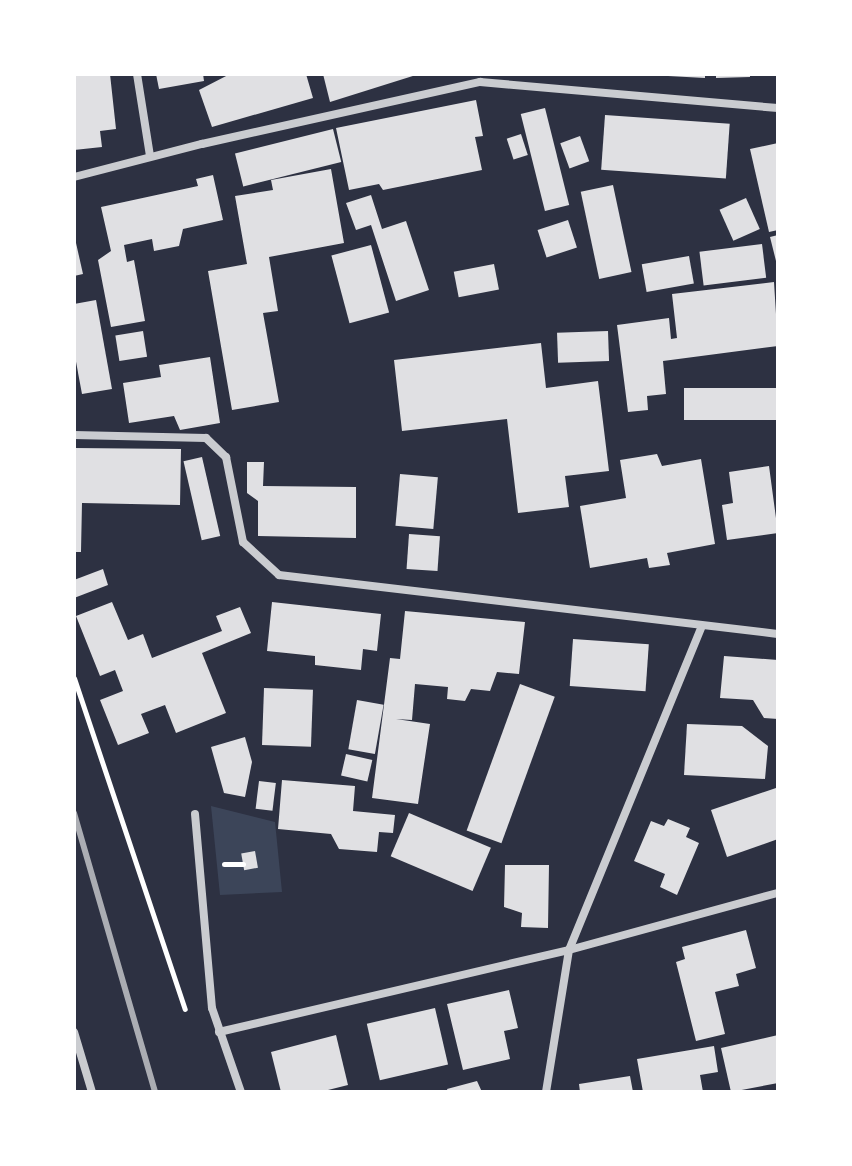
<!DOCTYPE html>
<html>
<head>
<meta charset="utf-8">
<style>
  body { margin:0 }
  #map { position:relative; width:852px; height:1166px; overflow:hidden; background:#2d3142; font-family:Rubik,sans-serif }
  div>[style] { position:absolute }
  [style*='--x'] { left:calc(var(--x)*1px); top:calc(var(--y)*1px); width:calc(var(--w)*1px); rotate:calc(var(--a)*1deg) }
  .green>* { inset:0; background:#3c4559 }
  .building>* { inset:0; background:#e0e0e3; transform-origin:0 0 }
  .path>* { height:5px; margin:-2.5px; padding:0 2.5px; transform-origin:2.5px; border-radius:2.5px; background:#fff }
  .minor>* { height:8px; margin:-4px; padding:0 4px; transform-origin:4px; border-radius:4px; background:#caccd0 }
  .rail>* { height:6px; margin:-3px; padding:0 3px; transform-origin:3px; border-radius:3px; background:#abadb3 }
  span { translate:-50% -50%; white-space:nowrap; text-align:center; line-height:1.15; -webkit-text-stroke:6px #fff; paint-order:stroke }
  .frame { position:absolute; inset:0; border:76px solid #fff; pointer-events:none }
</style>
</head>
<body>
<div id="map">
  <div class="green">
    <i style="clip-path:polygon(211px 806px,275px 822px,282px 892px,220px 895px)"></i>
  </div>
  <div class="building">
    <i style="clip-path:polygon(110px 74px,116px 129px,100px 131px,102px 147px,74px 150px,74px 75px)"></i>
    <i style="clip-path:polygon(156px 74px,203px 74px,204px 81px,159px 89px)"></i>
    <i style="clip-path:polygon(230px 74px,306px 74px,313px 98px,212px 127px,199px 90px)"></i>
    <i style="clip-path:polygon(323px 74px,416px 74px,416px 75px,330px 102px)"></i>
    <i style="clip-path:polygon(668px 74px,705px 74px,705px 78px,668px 76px)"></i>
    <i style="clip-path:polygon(716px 74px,750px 74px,750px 77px,716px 78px)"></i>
    <i style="clip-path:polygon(476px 100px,483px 136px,475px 137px,482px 170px,383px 190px,379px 184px,349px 190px,336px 128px)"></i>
    <i style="left:545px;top:108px;width:100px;height:25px;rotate:76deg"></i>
    <i style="left:605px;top:115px;width:125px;height:55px;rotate:4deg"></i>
    <i style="left:333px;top:129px;width:34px;height:101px;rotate:76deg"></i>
    <i style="left:521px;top:134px;width:22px;height:15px;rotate:72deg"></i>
    <i style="left:580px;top:136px;width:27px;height:21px;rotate:70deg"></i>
    <i style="clip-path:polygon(778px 143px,778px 230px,769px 232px,750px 149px)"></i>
    <i style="clip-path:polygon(331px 169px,344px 243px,269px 257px,278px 311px,263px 313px,279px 402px,232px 410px,208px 271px,247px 264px,235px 196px,273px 190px,271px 180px)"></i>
    <i style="clip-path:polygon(213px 175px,223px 220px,183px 229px,179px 246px,154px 251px,152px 239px,124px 245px,127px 262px,134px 260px,145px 321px,111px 327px,98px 260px,111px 251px,101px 207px,198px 186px,196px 179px)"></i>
    <i style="left:613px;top:185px;width:89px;height:33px;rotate:78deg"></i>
    <i style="clip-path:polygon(371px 195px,382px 229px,406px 221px,429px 290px,396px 301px,371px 225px,356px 230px,346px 203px)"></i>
    <i style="left:746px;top:198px;width:34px;height:29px;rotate:66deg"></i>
    <i style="left:568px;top:220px;width:29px;height:32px;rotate:72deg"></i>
    <i style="clip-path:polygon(74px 234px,83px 274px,74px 276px)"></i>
    <i style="clip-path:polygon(778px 235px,778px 265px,777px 265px,770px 237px)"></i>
    <i style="left:762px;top:244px;width:34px;height:63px;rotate:83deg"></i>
    <i style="left:371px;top:245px;width:70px;height:41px;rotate:75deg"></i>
    <i style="left:689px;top:256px;width:28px;height:48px;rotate:80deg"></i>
    <i style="left:494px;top:264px;width:26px;height:41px;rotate:79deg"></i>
    <i style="clip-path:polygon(774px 282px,778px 346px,663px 361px,666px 394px,647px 396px,648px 410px,628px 412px,617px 325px,669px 318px,671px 339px,677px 338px,672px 294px)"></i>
    <i style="clip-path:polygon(96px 300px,112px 389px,82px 394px,74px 351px,74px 304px)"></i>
    <i style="left:143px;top:331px;width:26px;height:28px;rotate:81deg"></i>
    <i style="left:608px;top:331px;width:30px;height:51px;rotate:88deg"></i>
    <i style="clip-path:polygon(541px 343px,546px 388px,598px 381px,609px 471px,565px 476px,569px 507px,518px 513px,507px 419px,402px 431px,394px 360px)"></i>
    <i style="clip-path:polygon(210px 357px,220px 423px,180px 430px,174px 416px,129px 423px,123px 383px,161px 377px,159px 365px)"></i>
    <i style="left:778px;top:388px;width:32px;height:94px;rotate:90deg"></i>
    <i style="clip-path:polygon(74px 448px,181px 449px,180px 505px,82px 503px,81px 552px,74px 552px)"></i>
    <i style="clip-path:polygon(657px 454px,662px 466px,701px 459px,715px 544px,667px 553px,670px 565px,649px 568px,647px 558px,590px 568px,580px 506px,626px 498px,620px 460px)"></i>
    <i style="left:202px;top:457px;width:81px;height:19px;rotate:77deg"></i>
    <i style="clip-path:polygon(247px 462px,264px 462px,263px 486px,356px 487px,356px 538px,258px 536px,258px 501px,247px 493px)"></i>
    <i style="clip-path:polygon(769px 466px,778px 533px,727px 540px,722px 505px,733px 503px,729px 472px)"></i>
    <i style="left:400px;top:474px;width:38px;height:52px;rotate:5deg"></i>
    <i style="left:409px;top:534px;width:31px;height:35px;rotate:4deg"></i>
    <i style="clip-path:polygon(103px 569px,108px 585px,74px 598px,74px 580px)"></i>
    <i style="clip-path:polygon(112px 602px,128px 640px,143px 634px,152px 658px,222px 631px,216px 616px,240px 607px,251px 633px,202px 653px,226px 713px,176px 733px,165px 705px,141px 714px,149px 733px,118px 745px,100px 700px,123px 691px,115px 670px,100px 676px,76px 616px)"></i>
    <i style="clip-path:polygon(272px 602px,381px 614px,377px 651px,363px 649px,361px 670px,315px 665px,315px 656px,267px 651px)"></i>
    <i style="clip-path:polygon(405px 611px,525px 622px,519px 674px,497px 672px,490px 691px,471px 689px,465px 701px,447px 699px,448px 687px,415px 684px,412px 720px,396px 719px,430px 724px,418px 804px,372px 798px,390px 658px,400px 659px)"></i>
    <i style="left:573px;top:639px;width:76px;height:47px;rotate:4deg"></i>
    <i style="clip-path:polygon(724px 656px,778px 660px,778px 719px,764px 718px,753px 700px,720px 698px)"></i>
    <i style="left:520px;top:684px;width:37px;height:156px;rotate:20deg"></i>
    <i style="left:264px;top:688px;width:49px;height:57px;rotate:2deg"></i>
    <i style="left:357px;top:700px;width:27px;height:50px;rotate:10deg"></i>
    <i style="clip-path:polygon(687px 724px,742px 726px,768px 746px,765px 779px,684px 775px)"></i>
    <i style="clip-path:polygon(245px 737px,252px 762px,245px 797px,224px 793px,211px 747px)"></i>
    <i style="left:346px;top:754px;width:27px;height:22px;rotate:13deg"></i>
    <i style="clip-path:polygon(282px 780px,355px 786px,353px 811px,395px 815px,393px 833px,379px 832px,377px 852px,339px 849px,331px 834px,278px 829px)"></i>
    <i style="left:259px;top:781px;width:17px;height:28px;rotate:7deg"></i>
    <i style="clip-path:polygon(776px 788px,778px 839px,727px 857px,711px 810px)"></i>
    <i style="left:409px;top:813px;width:89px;height:47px;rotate:23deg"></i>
    <i style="clip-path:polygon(668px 819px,690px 828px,686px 837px,699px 843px,677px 895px,660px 887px,665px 874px,634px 861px,651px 821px,664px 826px)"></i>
    <i style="left:255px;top:851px;width:17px;height:14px;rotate:80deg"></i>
    <i style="clip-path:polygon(505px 865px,549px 865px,548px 928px,521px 927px,522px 913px,504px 907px)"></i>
    <i style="clip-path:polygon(746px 930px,756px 968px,736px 974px,739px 986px,715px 992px,725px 1034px,696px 1041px,676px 962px,685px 959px,682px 947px)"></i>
    <i style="clip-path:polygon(509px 990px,518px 1028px,504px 1031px,510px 1059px,463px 1070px,447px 1004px)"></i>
    <i style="left:435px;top:1008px;width:58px;height:70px;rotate:77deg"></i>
    <i style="clip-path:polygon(336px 1035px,348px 1085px,320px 1092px,281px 1092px,271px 1052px)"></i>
    <i style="clip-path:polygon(778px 1035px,778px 1083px,731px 1092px,721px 1048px)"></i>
    <i style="clip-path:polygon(714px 1046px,718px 1072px,700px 1075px,703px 1092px,643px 1092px,637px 1059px)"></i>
    <i style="clip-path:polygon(630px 1076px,633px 1092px,580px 1092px,579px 1084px)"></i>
    <i style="clip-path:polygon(477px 1081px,482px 1092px,448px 1092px,447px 1089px)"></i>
  </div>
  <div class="path">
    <i style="--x:74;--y:678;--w:349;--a:71.5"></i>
    <i style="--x:224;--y:864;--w:19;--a:0"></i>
  </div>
  <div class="minor">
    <i style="--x:137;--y:74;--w:83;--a:81"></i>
    <i style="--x:74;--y:177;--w:132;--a:-14.5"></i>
    <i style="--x:202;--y:144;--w:285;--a:-12.6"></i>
    <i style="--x:480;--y:82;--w:299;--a:5"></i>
    <i style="--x:74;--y:435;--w:132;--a:1.3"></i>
    <i style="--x:206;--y:438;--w:28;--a:44"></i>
    <i style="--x:226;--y:457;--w:87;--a:78.7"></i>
    <i style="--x:243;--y:542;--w:49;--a:42.5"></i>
    <i style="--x:279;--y:575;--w:502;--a:6.74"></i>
    <i style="--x:195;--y:814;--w:195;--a:85"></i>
    <i style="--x:212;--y:1008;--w:89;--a:71"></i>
    <i style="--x:74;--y:1032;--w:63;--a:73.3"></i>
    <i style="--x:219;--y:1032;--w:359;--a:-13.2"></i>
    <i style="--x:569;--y:950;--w:217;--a:-15.3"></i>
    <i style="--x:546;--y:1092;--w:144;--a:-80.8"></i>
    <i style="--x:569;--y:950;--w:350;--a:-67.7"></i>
  </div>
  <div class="rail">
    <i style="--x:74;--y:813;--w:291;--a:73.8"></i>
  </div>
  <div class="frame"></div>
</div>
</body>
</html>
